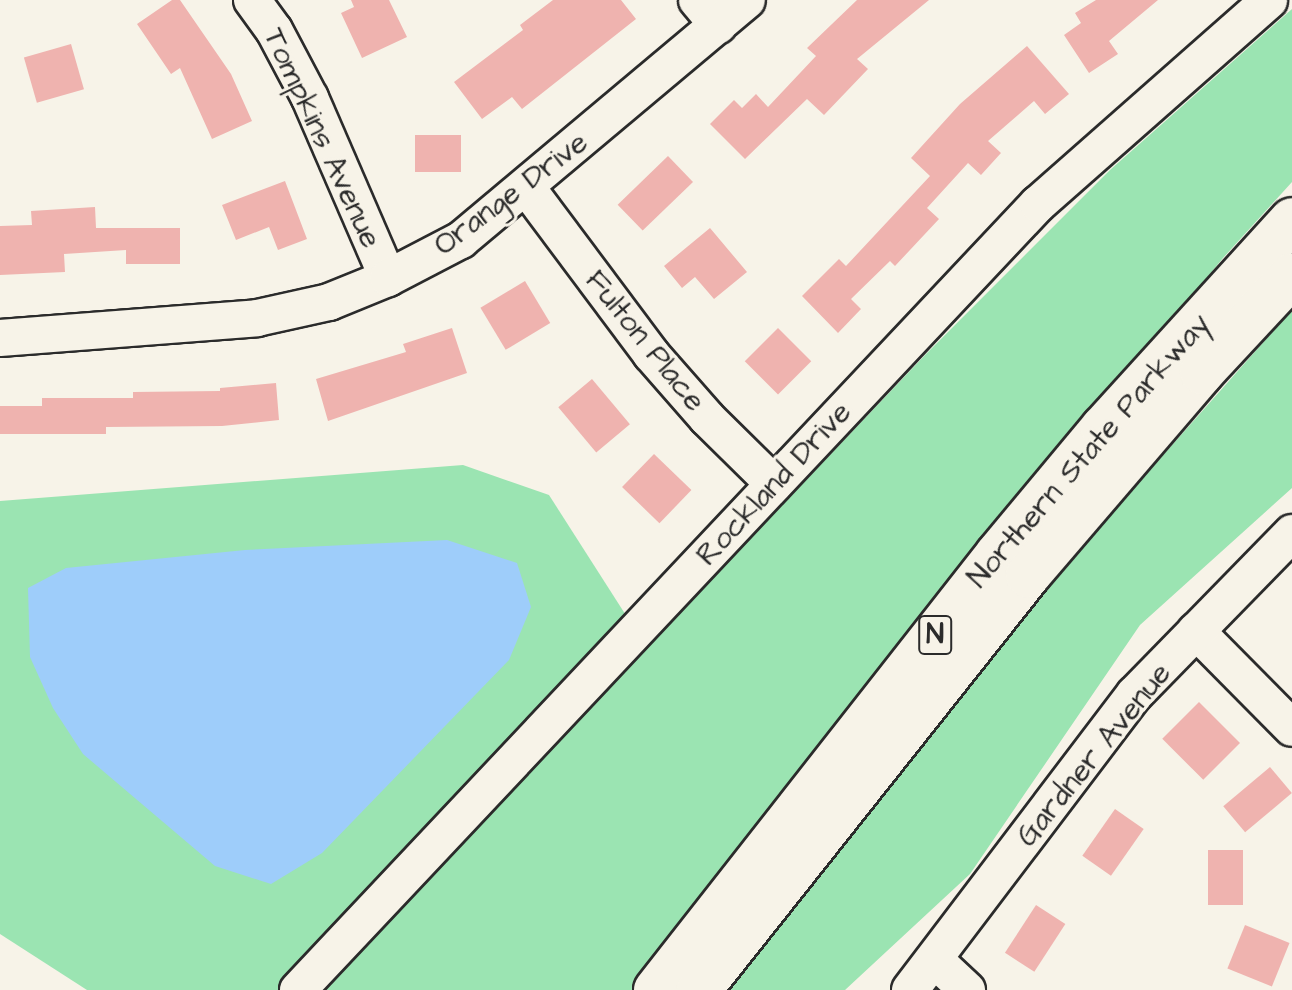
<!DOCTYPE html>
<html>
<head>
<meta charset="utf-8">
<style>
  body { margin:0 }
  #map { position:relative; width:1292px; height:990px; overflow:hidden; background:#f7f3e8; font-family:"Architects Daughter",sans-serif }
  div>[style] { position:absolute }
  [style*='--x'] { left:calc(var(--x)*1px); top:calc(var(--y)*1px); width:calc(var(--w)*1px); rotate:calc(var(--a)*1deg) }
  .green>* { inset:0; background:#9be4b2 }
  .water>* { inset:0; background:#9ecdfa }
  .building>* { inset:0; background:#efb3af; transform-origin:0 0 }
  .roads { filter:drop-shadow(2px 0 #2b2b2b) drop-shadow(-2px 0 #2b2b2b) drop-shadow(0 2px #2b2b2b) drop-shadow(0 -2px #2b2b2b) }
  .minor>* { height:36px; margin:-18px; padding:0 18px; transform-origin:18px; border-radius:18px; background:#f7f3e8 }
  .highway>* { height:44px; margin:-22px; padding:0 22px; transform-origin:22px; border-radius:22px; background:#f7f3e8 }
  span { translate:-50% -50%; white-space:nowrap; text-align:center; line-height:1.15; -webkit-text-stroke:6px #f7f3e8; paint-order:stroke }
  .shield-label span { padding:2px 6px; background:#f7f3e8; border:2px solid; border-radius:6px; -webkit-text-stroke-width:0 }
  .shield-label { font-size:28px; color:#2b2b2b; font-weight:700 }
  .street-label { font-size:30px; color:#2b2b2b }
</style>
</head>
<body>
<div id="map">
  <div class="green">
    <i style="clip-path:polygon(1292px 9px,1292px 182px,1223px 258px,775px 806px,632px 990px,321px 990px,925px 355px,1110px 170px)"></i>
    <i style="clip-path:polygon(1292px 310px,1292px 488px,1140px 625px,970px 874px,845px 990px,722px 990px,1062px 569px)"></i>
    <i style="clip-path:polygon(463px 465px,549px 495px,636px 631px,298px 990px,87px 990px,0 934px,0 501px)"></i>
  </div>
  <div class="water">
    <i style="clip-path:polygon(447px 540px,517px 563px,531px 607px,509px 660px,322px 853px,271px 884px,215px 866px,83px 754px,53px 708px,30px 657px,28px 588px,66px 568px,245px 550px)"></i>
  </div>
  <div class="building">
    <i style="clip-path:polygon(172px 0,180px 0,231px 74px,252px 121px,212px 139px,180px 68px,171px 74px,137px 24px)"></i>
    <i style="clip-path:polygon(351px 0,389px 0,407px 37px,362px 58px,341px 13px,354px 7px)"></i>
    <i style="clip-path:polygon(553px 0,621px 0,636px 19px,522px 109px,512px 97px,482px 119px,454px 82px,523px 30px,520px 25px)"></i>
    <i style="clip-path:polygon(857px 0,929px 0,857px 59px,868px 69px,824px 115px,807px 99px,745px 159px,710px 124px,734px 100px,742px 108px,756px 94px,768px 107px,816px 56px,807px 48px)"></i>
    <i style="clip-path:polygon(1096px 0,1158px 0,1109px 41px,1118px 54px,1089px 73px,1064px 35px,1081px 23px,1075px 13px)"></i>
    <i style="left:71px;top:44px;width:47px;height:49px;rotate:74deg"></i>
    <i style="clip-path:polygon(1027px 46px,1069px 94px,1045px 114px,1034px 101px,988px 141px,1001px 153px,981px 175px,968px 163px,927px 208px,939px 219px,895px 266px,890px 261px,851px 299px,861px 309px,838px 333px,802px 296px,839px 259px,846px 266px,930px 176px,911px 158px,960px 104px)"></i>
    <i style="left:415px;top:135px;width:46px;height:37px"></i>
    <i style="left:668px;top:156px;width:36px;height:70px;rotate:46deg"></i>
    <i style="clip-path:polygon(285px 181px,307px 239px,278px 250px,269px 227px,236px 240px,222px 205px)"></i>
    <i style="clip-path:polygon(95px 207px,96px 228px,180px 228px,180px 264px,126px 264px,126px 250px,64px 254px,65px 272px,0 275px,0 226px,32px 225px,31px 211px)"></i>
    <i style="clip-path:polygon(710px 228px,747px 272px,714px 299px,695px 277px,682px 288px,664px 266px)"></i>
    <i style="left:525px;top:281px;width:49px;height:52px;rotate:59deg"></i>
    <i style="clip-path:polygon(452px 328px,467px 373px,328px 421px,316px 379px,406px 352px,403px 344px)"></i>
    <i style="left:778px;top:328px;width:47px;height:47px;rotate:45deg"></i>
    <i style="left:592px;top:379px;width:59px;height:44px;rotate:50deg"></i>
    <i style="clip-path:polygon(276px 383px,279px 420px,222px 426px,106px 427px,106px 434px,0 434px,0 406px,42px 406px,42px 398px,133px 398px,133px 392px,220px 391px,220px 388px)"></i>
    <i style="left:654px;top:454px;width:52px;height:46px;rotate:44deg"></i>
    <i style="left:1199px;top:702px;width:58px;height:52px;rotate:45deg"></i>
    <i style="left:1270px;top:767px;width:34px;height:61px;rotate:50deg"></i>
    <i style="left:1115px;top:809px;width:35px;height:57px;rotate:35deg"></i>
    <i style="left:1208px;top:850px;width:35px;height:55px"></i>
    <i style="left:1036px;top:905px;width:35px;height:57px;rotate:33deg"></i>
    <i style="left:1245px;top:925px;width:48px;height:47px;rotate:22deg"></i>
  </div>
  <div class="roads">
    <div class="minor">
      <i style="--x:252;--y:0;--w:37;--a:54"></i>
      <i style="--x:274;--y:30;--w:77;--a:62.1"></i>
      <i style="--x:310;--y:98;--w:196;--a:66.6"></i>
      <i style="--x:697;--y:0;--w:33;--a:50"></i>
      <i style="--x:527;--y:188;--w:207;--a:53.2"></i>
      <i style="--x:651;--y:354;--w:85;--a:48.8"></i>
      <i style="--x:707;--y:418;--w:94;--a:44.6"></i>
      <i style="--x:0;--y:338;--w:258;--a:-4.4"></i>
      <i style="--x:257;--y:318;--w:74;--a:-12.5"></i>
      <i style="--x:329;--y:302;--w:64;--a:-22.1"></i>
      <i style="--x:388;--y:278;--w:82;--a:-27.5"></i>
      <i style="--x:461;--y:240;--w:373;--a:-40"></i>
      <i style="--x:1196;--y:631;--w:136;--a:45.3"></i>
      <i style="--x:935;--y:960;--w:44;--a:43.2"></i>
      <i style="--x:298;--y:990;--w:1080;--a:-46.73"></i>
      <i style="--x:1038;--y:204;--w:308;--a:-41.4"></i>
      <i style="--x:910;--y:990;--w:372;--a:-52.8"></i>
      <i style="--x:1135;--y:694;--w:225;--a:-45.7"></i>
    </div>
    <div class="highway">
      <i style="--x:656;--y:990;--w:554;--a:-51.89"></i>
      <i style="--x:998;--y:554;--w:164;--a:-50.2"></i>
      <i style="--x:1103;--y:428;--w:281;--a:-47.7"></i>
      <i style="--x:699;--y:990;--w:530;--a:-51.59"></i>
      <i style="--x:1028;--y:575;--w:267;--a:-49.4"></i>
      <i style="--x:1202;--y:372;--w:132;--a:-47.1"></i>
    </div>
  </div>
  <div class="shield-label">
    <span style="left:935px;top:635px">N</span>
  </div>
  <div class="street-label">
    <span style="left:322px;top:138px;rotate:65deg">Tompkins Avenue</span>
    <span style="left:511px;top:194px;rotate:-37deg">Orange Drive</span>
    <span style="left:645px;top:341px;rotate:51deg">Fulton Place</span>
    <span style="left:1089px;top:451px;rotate:-49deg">Northern State Parkway</span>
    <span style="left:774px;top:484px;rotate:-47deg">Rockland Drive</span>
    <span style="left:1094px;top:755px;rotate:-51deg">Gardner Avenue</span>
  </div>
</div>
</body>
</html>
